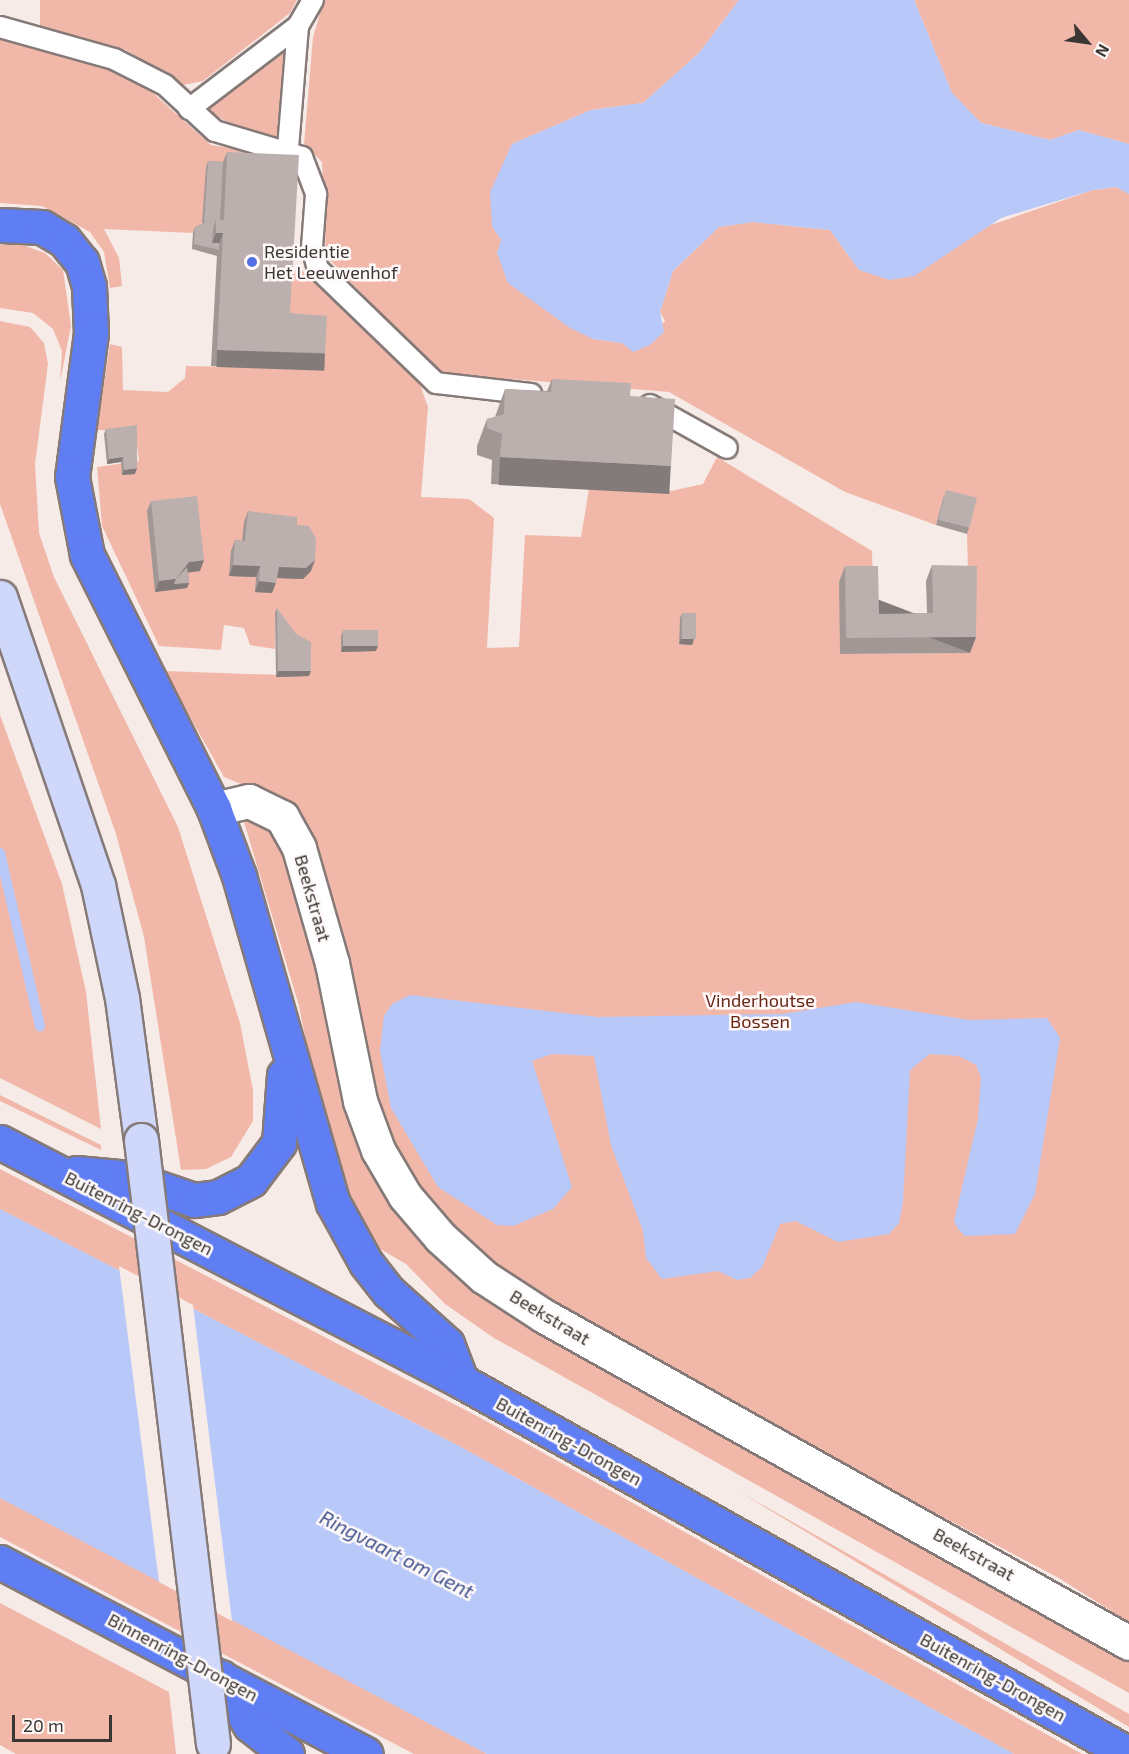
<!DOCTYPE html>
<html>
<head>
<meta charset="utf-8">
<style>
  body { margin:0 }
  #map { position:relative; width:1129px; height:1754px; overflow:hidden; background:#f7ebe8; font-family:"Exo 2",sans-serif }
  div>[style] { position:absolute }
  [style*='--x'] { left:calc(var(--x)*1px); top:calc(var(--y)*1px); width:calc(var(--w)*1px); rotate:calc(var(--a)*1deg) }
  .green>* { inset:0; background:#f1b8aa }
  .water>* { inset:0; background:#b7c8f9 }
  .pier>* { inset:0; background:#f7ebe8 }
  .stream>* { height:10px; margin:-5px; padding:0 5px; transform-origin:5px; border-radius:5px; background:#b7c8f9 }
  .roads { filter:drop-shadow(2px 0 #857a78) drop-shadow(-2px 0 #857a78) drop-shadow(0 2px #857a78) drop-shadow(0 -2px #857a78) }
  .lane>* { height:20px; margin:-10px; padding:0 10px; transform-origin:10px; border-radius:10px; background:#fff }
  .street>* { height:33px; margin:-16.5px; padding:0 16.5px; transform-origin:16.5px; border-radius:16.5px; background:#fff }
  .secondary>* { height:33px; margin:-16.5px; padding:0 16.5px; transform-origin:16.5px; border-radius:16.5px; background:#cfd8fb }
  .highway>* { height:33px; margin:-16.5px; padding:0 16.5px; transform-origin:16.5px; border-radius:16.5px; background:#607ef3 }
  .bridges { filter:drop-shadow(2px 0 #857a78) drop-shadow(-2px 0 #857a78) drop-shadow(0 2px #857a78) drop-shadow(0 -2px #857a78) }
  .secondary-bridge>* { height:33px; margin:-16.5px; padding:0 16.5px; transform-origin:16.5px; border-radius:16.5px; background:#cfd8fb }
  .wall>* { inset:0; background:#a19795 }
  .shaded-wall>* { inset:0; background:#837b79; transform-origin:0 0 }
  .building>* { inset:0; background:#bbb0ad; transform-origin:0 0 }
  .dots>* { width:16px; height:16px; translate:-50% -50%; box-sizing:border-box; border:3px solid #fffaf9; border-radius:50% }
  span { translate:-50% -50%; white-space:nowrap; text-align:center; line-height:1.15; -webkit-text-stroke:5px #fffaf9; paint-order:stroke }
  .poi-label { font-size:18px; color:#3a3634 }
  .left { translate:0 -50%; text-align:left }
  .street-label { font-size:18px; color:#3a3634 }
  .park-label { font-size:18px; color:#692617 }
  .water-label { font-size:20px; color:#3f518d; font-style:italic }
  .north { position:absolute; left:1057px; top:12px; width:60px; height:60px; -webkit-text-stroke:4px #fffaf9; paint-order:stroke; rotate:119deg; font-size:16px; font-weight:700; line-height:24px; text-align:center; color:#3a3634 }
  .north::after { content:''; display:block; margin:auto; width:21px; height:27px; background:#3a3634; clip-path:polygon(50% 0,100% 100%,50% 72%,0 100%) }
  .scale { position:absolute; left:12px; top:1715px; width:100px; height:27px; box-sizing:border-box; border:3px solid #3a3634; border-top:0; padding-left:8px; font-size:18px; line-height:21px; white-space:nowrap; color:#3a3634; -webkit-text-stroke:4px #fffaf9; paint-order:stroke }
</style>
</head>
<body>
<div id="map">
  <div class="green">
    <i style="clip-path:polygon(40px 0,297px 0,290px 13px,203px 81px,183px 85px,126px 50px,40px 27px)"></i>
    <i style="clip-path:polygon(324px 0,739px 0,699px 53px,643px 103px,591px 110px,512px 144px,492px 226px,593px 339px,622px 343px,633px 351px,665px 321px,660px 312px,673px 271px,719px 227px,753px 222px,830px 230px,859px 270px,1093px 190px,1116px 187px,1129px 194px,1129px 1622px,1057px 1577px,603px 1338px,486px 1264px,428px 1213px,389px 1148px,280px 800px,224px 777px,164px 671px,309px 676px,275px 614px,275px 649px,250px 645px,244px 628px,224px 625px,221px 650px,159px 646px,102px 526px,97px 467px,139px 461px,135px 431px,97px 430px,110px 344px,122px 347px,123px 390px,168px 392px,185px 378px,186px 366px,319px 369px,284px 329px,288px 269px,303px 271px,419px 382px,428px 407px,421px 497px,469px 499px,494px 518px,487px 648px,519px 647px,525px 535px,581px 537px,589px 489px,662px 493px,703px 484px,717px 457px,872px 551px,873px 581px,840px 654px,970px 653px,967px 534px,975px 504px,944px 495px,936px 525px,845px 492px,669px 392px,438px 373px,326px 256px,322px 162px,304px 144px,313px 37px)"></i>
    <i style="clip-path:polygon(914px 0,1129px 0,1129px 144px,1079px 130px,1050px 140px,981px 123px,952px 93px)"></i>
    <i style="clip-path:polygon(0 39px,102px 63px,145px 86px,211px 145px,264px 153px,193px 233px,104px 229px,119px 258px,122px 286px,110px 288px,104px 252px,90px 232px,42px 206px,0 203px)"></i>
    <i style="clip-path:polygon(287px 46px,279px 137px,237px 129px,204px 107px)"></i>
    <i style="clip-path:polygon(0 245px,23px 245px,45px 253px,63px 270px,71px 326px,60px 382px,62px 351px,53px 329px,33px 313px,0 308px)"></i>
    <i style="clip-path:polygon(0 321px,30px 327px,44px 343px,48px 364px,35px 464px,39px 533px,54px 577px,178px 827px,240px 1023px,253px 1090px,253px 1121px,231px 1157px,206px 1169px,181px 1170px,144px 937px,116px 834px,0 504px)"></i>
    <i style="clip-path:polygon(0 715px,62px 884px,86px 992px,101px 1129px,0 1078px)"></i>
    <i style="clip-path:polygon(258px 814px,287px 847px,417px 1228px,1129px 1653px,1129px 1693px,494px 1338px,445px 1304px,406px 1264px,370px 1243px,331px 1167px,299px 1006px,244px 822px)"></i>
    <i style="clip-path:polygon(0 1095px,101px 1145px,101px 1150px,0 1101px)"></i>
    <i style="clip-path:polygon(0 1169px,477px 1416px,1082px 1754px,1014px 1754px,459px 1446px,0 1209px)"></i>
    <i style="clip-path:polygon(733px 1488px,1129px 1714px,1129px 1727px,908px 1593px)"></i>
    <i style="clip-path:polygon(0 1498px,145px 1571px,487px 1754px,414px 1754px,0 1537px)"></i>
    <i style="clip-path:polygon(0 1603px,169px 1692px,176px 1754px,16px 1754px,0 1745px)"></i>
  </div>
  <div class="water">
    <i style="clip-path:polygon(739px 0,914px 0,952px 93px,981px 123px,1050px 140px,1079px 130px,1129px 144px,1129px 194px,1116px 187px,1093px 190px,1001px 218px,914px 276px,890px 280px,859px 270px,830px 230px,753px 222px,719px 227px,673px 271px,660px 312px,664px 332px,650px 345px,633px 352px,622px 343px,593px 339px,570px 328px,508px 283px,497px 253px,501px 240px,492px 226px,490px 192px,512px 144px,591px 110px,643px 103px,699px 53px)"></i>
    <i style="clip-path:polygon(410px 995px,598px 1017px,783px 1014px,856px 1002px,969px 1020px,1047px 1018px,1060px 1038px,1035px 1194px,1015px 1234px,965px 1236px,958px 1229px,954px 1221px,978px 1119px,981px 1077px,976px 1065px,959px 1056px,930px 1054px,910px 1070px,903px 1202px,899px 1223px,889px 1234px,838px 1242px,796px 1221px,780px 1224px,762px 1267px,750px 1278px,737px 1280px,718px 1271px,662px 1279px,646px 1258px,643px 1231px,611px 1145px,594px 1056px,552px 1054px,532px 1061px,572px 1187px,553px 1209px,513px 1226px,497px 1225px,438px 1187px,391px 1108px,380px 1051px,384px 1016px,392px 1004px)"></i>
    <i style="clip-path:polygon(0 1209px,459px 1446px,1014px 1754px,487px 1754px,0 1498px)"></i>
  </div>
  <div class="pier">
    <i style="clip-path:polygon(119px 1266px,193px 1305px,232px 1621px,159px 1582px)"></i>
  </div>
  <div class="stream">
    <i style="--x:0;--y:853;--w:178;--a:77"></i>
  </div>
  <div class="roads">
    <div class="lane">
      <i style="--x:0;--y:27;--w:118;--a:15.7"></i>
      <i style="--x:114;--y:59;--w:57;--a:27"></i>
      <i style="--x:165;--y:85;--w:68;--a:42.6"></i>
      <i style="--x:215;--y:131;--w:91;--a:16.6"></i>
      <i style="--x:302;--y:157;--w:40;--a:69"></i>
      <i style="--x:316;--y:194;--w:53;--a:94.3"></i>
      <i style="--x:312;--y:247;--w:23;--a:75"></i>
      <i style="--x:318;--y:269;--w:164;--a:44"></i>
      <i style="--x:436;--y:383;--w:96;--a:6.6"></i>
      <i style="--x:189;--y:109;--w:137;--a:-37.3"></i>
      <i style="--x:288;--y:148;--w:122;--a:-85.3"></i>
      <i style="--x:298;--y:26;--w:30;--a:-60"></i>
      <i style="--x:650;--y:405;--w:88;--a:29.2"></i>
    </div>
    <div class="street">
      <i style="--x:214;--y:809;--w:36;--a:-13"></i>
      <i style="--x:249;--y:801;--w:37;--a:26"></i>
      <i style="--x:282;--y:817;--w:35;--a:61"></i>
      <i style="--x:299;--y:848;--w:120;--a:74"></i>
      <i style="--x:332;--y:963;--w:141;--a:78.5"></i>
      <i style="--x:360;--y:1101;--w:52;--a:69.8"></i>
      <i style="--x:378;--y:1150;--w:53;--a:59.6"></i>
      <i style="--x:405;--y:1196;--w:54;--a:49.5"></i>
      <i style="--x:440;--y:1237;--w:59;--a:42.3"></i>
      <i style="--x:484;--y:1277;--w:72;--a:33"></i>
      <i style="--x:544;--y:1316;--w:670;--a:29.2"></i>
    </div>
    <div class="secondary">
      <i style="--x:0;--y:597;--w:304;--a:71.2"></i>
      <i style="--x:98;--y:885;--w:116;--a:78"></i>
      <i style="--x:122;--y:998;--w:143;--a:82.4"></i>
    </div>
    <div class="highway">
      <i style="--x:0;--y:225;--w:42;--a:2.7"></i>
      <i style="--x:42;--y:227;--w:26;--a:31"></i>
      <i style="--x:64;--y:240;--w:28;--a:51"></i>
      <i style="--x:82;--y:262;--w:25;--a:74"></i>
      <i style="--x:89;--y:286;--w:47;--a:87.6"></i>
      <i style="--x:91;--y:333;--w:145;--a:97.5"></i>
      <i style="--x:72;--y:477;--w:79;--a:79.1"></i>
      <i style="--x:87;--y:555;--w:284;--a:63.4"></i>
      <i style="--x:214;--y:809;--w:72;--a:69.5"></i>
      <i style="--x:239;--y:876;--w:340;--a:74"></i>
      <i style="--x:333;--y:1203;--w:68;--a:61.2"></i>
      <i style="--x:366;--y:1263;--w:37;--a:52"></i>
      <i style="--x:389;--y:1292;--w:78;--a:41.9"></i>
      <i style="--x:447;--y:1344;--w:40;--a:69"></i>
      <i style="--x:0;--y:1142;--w:519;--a:27.4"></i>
      <i style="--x:461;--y:1381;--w:765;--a:29.18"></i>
      <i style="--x:76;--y:1173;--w:54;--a:5.3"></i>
      <i style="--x:130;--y:1178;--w:68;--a:19"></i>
      <i style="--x:194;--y:1200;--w:24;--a:-7"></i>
      <i style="--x:218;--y:1197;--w:37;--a:-27"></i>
      <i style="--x:251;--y:1180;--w:46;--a:-52.9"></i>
      <i style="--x:279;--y:1143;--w:68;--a:-85.8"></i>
      <i style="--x:0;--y:1562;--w:413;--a:27.7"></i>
      <i style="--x:221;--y:1677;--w:56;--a:58.9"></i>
      <i style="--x:250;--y:1725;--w:47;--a:38.1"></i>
    </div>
  </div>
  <div class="bridges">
    <div class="secondary-bridge">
      <i style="--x:141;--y:1140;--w:608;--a:83.2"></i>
    </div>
  </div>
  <div class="wall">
    <i style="clip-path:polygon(227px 152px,290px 313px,325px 353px,319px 369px,211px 366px,217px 255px,217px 256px,192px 249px,193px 233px,195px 227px,202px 224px,206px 167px,208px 161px,223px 162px)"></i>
    <i style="clip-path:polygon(552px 379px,630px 396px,671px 466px,662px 493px,491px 484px,492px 460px,477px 455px,477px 446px,487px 419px,495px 417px,505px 389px,547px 391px)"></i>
    <i style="clip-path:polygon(106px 429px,135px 474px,122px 475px,121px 462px,107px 464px,104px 434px)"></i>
    <i style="clip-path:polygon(944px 495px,969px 528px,967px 534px,936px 525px)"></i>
    <i style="clip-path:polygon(151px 501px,200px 571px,188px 572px,189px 583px,187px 588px,155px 592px,147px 511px)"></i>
    <i style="clip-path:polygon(248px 511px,297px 525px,311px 571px,303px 579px,277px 578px,272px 593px,255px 592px,256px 577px,229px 576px,231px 551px,235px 540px,242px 541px,244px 522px)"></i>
    <i style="clip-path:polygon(932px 565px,976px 637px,970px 653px,840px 654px,839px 582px,845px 566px,879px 614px,927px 613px,926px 581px)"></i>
    <i style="clip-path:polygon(277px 608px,309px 676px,276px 677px,275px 613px)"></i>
    <i style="clip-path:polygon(682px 613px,694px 639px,692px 645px,679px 644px,680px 618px)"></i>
    <i style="clip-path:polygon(343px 631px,376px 651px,341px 652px,341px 636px)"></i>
  </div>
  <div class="shaded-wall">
    <i style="clip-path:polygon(216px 233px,223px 233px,217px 249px,210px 248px)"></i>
    <i style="left:217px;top:350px;width:108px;height:17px;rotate:2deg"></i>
    <i style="clip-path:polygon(123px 457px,121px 462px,107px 464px,109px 459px)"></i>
    <i style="left:500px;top:457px;width:171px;height:28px;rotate:3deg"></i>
    <i style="clip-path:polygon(137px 468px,135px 474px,122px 475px,124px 470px)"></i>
    <i style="clip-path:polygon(204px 560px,200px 571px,185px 573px,189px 583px,187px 588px,155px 592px,159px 581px,189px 562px)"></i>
    <i style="clip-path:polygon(315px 560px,311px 571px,303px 579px,276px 578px,279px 567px)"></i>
    <i style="clip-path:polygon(233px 565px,260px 566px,256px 577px,229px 576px)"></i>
    <i style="clip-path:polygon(259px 581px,276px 583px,272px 593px,255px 592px)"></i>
    <i style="left:976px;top:637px;width:17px;height:130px;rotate:111deg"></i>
    <i style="clip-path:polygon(681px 639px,694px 639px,692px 645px,679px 644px)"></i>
    <i style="clip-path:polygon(343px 646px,378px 646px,376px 651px,341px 652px)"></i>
    <i style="clip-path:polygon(278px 671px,311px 671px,309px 676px,276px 677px)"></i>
  </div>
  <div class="building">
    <i style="clip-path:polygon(227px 152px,299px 155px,290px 313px,327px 316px,325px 353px,217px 350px,223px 233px,216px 233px,216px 219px,224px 220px)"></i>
    <i style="clip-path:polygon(208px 161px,223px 162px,220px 219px,216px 219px,213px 229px,212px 243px,219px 243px,219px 250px,194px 244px,195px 227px,204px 223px)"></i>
    <i style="clip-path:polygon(552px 379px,631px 383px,630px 396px,675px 399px,671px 466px,500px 457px,502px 434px,487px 428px,487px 419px,504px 414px,505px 389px,551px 392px)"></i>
    <i style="clip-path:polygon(137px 425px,137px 468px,124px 470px,123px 457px,109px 459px,106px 429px)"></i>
    <i style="left:946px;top:490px;width:32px;height:31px;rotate:14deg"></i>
    <i style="clip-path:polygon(197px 496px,204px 560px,189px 562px,176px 579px,159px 581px,151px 501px)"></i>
    <i style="clip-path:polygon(248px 511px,297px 517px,297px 525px,309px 526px,316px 539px,315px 560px,306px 568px,279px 567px,276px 583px,259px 581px,260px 566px,233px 565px,235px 540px,245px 541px)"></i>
    <i style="clip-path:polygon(932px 565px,977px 566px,976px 637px,846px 638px,845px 566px,878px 566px,879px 614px,933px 613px)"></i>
    <i style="clip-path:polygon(187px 567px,189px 583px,174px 584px,176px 579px)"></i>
    <i style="clip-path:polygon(277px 608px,296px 634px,311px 642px,311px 671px,278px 671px)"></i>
    <i style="left:682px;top:613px;width:14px;height:26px"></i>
    <i style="left:378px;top:630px;width:16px;height:35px;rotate:90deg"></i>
  </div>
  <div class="dots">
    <i style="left:252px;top:262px;background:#526ee3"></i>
  </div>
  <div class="poi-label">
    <span class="left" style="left:264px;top:262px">Residentie<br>Het Leeuwenhof</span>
  </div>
  <div class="street-label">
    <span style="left:313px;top:898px;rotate:74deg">Beekstraat</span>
    <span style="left:139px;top:1213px;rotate:27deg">Buitenring-Drongen</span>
    <span style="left:550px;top:1317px;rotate:31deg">Beekstraat</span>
    <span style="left:569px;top:1441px;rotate:29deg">Buitenring-Drongen</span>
    <span style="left:974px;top:1554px;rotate:29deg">Beekstraat</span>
    <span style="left:183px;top:1657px;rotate:28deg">Binnenring-Drongen</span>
    <span style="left:993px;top:1677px;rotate:29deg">Buitenring-Drongen</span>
  </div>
  <div class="park-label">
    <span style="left:760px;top:1011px">Vinderhoutse<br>Bossen</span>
  </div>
  <div class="water-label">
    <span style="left:397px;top:1554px;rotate:27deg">Ringvaart om Gent</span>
  </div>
  <div class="north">N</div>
  <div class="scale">20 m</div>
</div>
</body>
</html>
